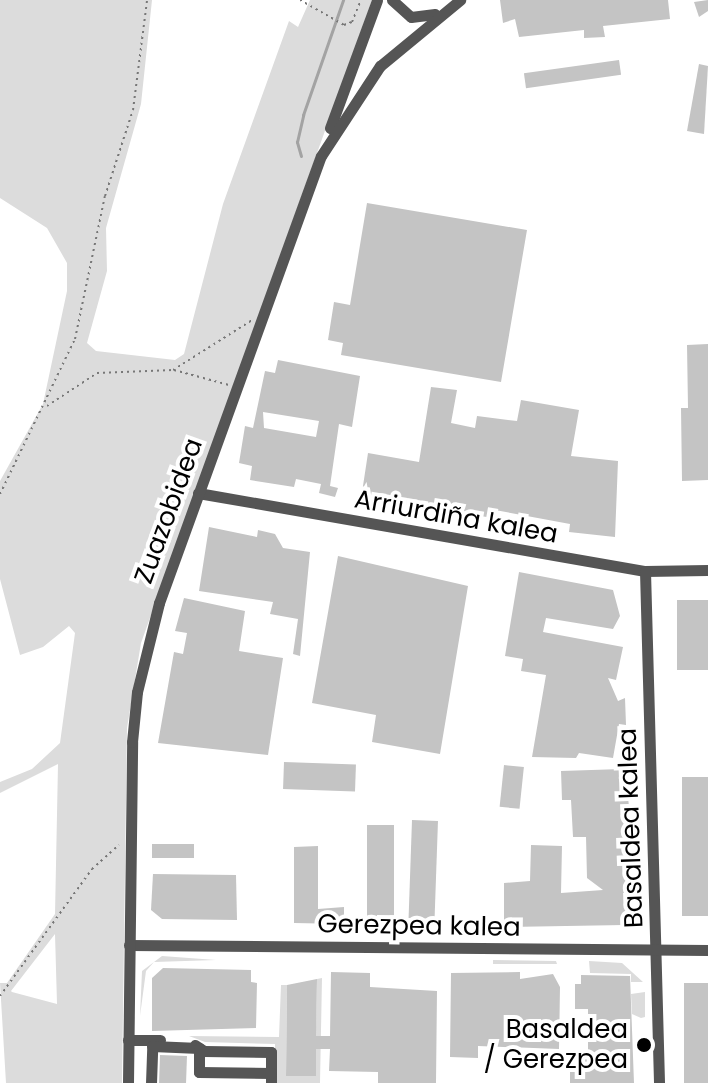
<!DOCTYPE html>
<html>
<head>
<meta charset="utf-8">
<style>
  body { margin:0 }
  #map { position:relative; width:708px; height:1083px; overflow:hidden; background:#fff; font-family:Poppins,sans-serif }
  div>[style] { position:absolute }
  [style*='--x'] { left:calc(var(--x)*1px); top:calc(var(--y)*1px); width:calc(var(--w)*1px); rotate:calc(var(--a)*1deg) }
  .green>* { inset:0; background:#dcdcdc }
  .stream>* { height:3px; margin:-1.5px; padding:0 1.5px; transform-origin:1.5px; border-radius:1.5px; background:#a3a3a3 }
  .building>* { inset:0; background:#c4c4c4; transform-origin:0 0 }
  .path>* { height:2px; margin-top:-1px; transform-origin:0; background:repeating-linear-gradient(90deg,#777 0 2px,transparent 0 6px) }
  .minor>* { height:11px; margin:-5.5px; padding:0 5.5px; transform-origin:5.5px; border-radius:5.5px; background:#555 }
  .dots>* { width:22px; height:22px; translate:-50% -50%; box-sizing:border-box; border:4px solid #fff; border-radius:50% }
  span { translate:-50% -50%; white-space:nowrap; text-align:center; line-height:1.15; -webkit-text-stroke:8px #fff; paint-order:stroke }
  .street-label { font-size:26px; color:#000 }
  .poi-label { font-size:26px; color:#000 }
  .right { translate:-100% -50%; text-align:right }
</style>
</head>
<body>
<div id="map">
  <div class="green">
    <i style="clip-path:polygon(evenodd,0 0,152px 0,141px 104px,106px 228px,107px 271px,87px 343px,96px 351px,175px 360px,184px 354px,223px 204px,289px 21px,298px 27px,310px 0,372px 0,141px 643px,127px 728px,122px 1083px,6px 1083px,0 983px,7px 983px,55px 914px,58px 764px,0 793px,0 782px,32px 769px,60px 743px,75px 633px,69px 626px,43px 647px,20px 655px,0 579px,0 481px,43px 404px,67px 291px,67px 263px,47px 228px,0 198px,0 0,55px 934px,57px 1004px,12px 992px,11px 991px,55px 934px)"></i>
    <i style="clip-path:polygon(162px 956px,216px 960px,154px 962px,146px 971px,140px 1016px,142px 971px)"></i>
    <i style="clip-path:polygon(493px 960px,556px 961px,557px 964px,493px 964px)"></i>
    <i style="clip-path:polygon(589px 961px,622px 963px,643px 982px,631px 982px,631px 974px,590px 973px)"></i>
    <i style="clip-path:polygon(322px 978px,320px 1083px,275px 1083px,275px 1044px,205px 1042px,189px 1036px,279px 1037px,281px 985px,287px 985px,286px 1075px,315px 1076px,317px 979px)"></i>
    <i style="clip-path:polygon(645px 992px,645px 1017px,641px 1018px,632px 1014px,631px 994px)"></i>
  </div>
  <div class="stream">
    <i style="--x:301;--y:156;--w:15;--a:-106"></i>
    <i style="--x:297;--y:142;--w:28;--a:-77"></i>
    <i style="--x:303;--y:115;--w:122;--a:-70.8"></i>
  </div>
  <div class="building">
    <i style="clip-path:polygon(500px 0,668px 0,670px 19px,603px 26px,605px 37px,584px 38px,584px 30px,519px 37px,515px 19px,503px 23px)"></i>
    <i style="clip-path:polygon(708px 0,708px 11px,699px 17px,694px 2px)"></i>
    <i style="left:619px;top:60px;width:15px;height:96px;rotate:82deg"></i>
    <i style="clip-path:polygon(699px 64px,708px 66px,704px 134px,687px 131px)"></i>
    <i style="clip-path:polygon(367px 203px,527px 230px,501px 382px,341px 355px,343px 343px,328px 340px,334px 302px,350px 305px)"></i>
    <i style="clip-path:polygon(708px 344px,708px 480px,682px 481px,681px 408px,688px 408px,687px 345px)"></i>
    <i style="clip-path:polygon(evenodd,278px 360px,360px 376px,352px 427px,339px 424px,330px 486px,338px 488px,335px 497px,319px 493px,321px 484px,296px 479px,294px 487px,250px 480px,252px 466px,239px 463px,245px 426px,253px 428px,265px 371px,275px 373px,278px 360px,263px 412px,319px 421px,316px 437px,264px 428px,263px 412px)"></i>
    <i style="clip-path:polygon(431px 387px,457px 390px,451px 423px,475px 428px,477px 416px,517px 421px,521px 400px,579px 410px,571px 456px,618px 461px,615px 537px,569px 532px,570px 524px,495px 510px,494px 518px,361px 499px,368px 453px,419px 462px)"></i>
    <i style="clip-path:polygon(209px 527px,257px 537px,258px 530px,275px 534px,283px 548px,310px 552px,300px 656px,293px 654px,298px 619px,270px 614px,273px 602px,199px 591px)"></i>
    <i style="clip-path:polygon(338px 556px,468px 586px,440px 754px,372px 742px,376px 715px,312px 703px)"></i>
    <i style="clip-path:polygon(519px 572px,613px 590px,620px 616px,613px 629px,546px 618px,543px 632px,623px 647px,616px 680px,608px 678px,618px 701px,625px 698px,626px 725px,619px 724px,613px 758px,579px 753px,576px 758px,532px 757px,546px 675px,521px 671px,523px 659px,505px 656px)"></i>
    <i style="clip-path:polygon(184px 598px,245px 611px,239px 651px,283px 658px,268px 755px,158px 743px,174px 652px,183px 654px,187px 633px,175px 631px)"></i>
    <i style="left:677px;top:600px;width:31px;height:70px"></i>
    <i style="left:284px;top:762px;width:72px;height:27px;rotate:2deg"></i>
    <i style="left:504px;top:765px;width:20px;height:42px;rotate:6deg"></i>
    <i style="clip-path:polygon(622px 769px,621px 790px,627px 790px,629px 806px,628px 920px,624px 925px,504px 927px,504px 883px,530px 881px,531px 845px,562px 846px,561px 893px,603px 890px,587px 878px,586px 837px,573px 837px,571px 800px,562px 800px,561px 771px)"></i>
    <i style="left:682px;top:777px;width:26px;height:139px"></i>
    <i style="left:412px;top:820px;width:26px;height:98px;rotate:2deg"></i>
    <i style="left:367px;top:825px;width:27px;height:99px"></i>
    <i style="left:152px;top:844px;width:42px;height:14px"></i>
    <i style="clip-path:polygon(318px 846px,318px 909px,344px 907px,344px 924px,294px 923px,294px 847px)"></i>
    <i style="clip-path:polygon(153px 874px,236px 875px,237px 920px,162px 919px,151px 910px)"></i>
    <i style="clip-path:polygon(163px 968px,251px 970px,251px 982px,257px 983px,256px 1028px,152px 1031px,152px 978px)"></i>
    <i style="clip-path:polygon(331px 972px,370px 973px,370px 987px,437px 991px,436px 1083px,378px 1083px,378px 1072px,329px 1071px,330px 1049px,316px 1049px,316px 1076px,286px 1076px,287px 985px,317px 979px,316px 1036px,330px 1036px)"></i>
    <i style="clip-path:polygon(520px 972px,520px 979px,553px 974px,560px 987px,559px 1049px,478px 1046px,478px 1058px,450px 1057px,451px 973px)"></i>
    <i style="clip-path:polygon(581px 975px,630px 976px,634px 1083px,570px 1083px,570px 1059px,588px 1059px,588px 1009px,575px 1009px,575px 984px,581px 984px)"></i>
    <i style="left:708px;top:983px;width:100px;height:24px;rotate:90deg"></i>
    <i style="left:160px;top:1055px;width:27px;height:28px;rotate:2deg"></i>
  </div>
  <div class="path">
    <i style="--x:300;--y:0;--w:51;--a:29.6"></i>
    <i style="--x:344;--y:25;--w:9;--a:-21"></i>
    <i style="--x:352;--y:22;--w:24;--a:-68"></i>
    <i style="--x:174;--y:370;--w:57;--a:15.3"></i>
    <i style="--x:47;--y:406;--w:60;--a:-33.4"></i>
    <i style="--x:97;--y:373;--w:76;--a:-2.3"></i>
    <i style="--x:173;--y:370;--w:93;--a:-32.3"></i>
    <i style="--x:0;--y:494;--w:172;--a:-64.2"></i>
    <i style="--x:75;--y:339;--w:146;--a:-78.2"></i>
    <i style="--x:105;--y:196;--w:90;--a:-72"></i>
    <i style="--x:133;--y:110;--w:111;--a:-82.7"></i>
    <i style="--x:0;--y:996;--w:157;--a:-54.1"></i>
    <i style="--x:92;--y:869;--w:36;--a:-42"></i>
  </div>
  <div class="minor">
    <i style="--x:392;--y:0;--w:25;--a:42"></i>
    <i style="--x:411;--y:17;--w:24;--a:-7"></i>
    <i style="--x:330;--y:128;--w:136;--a:-69.8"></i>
    <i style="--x:198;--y:493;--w:454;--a:9.9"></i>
    <i style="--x:645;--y:571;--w:63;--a:-0.9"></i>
    <i style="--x:645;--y:571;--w:512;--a:88.43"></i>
    <i style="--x:129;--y:945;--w:579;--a:0.49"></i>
    <i style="--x:128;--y:1040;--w:32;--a:0"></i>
    <i style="--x:195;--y:1045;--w:11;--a:34"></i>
    <i style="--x:204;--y:1051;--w:67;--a:0.9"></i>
    <i style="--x:271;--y:1052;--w:31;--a:90"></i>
    <i style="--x:128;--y:1083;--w:341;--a:-89.3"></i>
    <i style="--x:132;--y:742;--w:50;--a:-84.3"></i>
    <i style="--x:137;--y:692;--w:92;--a:-76.1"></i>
    <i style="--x:159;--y:603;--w:475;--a:-70.1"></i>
    <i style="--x:321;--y:156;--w:108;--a:-56.8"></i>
    <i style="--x:380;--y:66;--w:104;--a:-39.5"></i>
    <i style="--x:151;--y:1083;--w:37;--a:-88"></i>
    <i style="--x:152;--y:1046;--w:47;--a:2.4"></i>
    <i style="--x:199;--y:1048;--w:24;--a:90"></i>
    <i style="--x:199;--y:1072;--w:72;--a:0.8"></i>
  </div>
  <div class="dots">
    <i style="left:644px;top:1045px;background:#000"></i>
  </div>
  <div class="street-label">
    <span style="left:169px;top:511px;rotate:-70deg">Zuazobidea</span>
    <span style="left:456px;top:517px;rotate:10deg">Arriurdiña kalea</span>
    <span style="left:631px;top:828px;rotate:-92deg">Basaldea kalea</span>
    <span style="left:419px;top:926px;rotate:1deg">Gerezpea kalea</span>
  </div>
  <div class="poi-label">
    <span class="right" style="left:628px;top:1045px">Basaldea<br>/ Gerezpea</span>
  </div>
</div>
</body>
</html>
